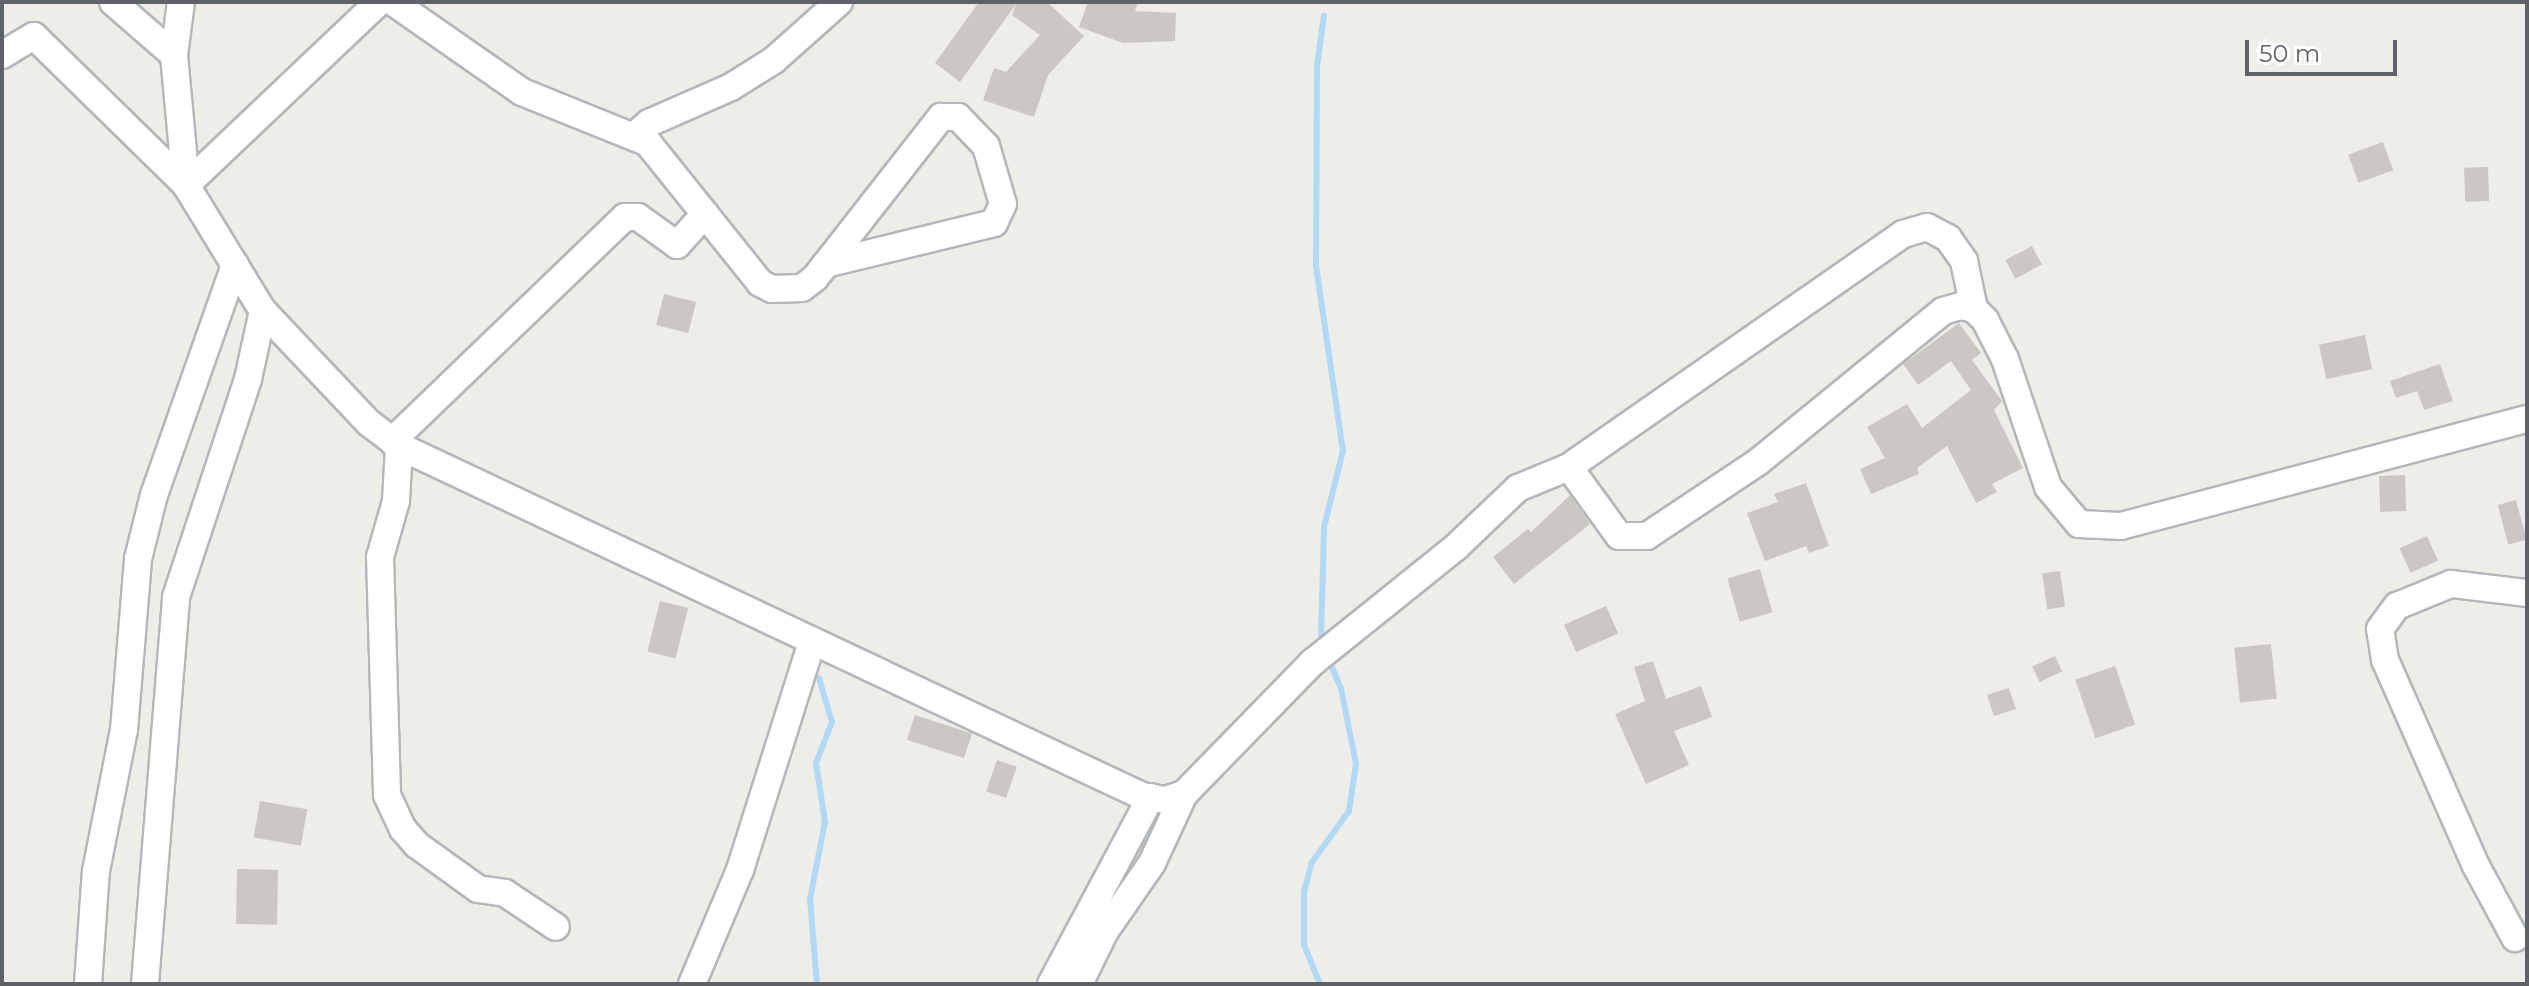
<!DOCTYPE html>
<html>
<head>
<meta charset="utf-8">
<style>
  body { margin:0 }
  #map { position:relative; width:2529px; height:986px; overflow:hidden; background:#efede7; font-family:Montserrat,sans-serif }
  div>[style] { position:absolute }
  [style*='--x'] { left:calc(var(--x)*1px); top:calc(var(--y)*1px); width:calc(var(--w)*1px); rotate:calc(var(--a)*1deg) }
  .stream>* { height:6px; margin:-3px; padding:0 3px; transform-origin:3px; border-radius:3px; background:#b0d9f7 }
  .building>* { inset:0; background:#cbc8c4; transform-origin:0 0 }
  .roads { filter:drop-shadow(2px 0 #b4b7ba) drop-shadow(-2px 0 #b4b7ba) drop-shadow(0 2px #b4b7ba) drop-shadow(0 -2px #b4b7ba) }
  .minor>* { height:26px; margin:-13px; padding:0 13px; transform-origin:13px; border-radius:13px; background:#fff }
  span { translate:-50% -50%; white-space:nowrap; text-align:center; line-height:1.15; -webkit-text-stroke:7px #fff; paint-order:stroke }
  .frame { position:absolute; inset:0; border:4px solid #5f6266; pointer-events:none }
  .scale { position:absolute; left:2245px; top:40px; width:152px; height:36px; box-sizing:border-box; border:4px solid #5f6266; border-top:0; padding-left:10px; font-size:24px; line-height:28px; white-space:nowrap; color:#5f6266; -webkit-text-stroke:6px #fff; paint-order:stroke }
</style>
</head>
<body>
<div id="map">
  <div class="stream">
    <i style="--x:1321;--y:637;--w:110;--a:-88.4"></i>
    <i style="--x:1324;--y:527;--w:78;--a:-76"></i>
    <i style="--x:1343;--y:451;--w:187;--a:-98.3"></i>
    <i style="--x:1316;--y:266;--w:200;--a:-89.7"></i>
    <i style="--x:1317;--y:66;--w:51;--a:-82.2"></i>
    <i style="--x:817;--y:984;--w:85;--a:-94.7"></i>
    <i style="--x:810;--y:899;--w:78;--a:-79"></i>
    <i style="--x:825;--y:822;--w:60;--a:-98.7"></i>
    <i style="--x:816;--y:763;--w:44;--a:-68.7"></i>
    <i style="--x:832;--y:722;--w:46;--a:-106.5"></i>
    <i style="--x:1320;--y:984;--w:42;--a:-112.3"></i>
    <i style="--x:1304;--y:945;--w:53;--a:-90"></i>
    <i style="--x:1304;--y:892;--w:31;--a:-75"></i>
    <i style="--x:1312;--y:862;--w:63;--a:-54"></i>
    <i style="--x:1349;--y:811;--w:48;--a:-81.5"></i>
    <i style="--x:1356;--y:764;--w:77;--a:-101.2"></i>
    <i style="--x:1341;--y:688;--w:24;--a:-114"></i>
  </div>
  <div class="building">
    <i style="clip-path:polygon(979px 2px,1047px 2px,1084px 36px,1048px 75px,1034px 117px,983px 100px,994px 68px,1006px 72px,1040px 35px,1012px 15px,1016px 4px,960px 82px,935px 63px)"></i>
    <i style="clip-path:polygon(1088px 2px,1138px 2px,1135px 11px,1176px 13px,1175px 41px,1123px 43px,1079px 27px)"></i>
    <i style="left:2383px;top:142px;width:30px;height:37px;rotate:70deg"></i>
    <i style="left:2488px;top:167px;width:34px;height:24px;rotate:88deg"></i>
    <i style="left:2032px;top:246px;width:21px;height:30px;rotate:62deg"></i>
    <i style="left:664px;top:294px;width:33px;height:32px;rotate:14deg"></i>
    <i style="clip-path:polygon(1959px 323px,1981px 353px,1972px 360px,2002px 401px,1994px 410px,2023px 468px,1992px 484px,1997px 492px,1976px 503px,1947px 446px,1917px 468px,1919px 474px,1871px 494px,1860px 469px,1885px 458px,1867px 427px,1907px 404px,1922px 428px,1971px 390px,1951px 361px,1918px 385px,1903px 364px)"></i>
    <i style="left:2365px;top:335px;width:35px;height:47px;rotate:78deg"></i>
    <i style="clip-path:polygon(2440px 364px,2453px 401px,2424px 410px,2417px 391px,2396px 398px,2390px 381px)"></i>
    <i style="left:2405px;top:475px;width:36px;height:26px;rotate:88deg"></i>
    <i style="clip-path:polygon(1806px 483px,1829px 546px,1809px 553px,1806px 546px,1765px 561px,1747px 513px,1778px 502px,1774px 494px)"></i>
    <i style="clip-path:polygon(1570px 495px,1590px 524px,1514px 584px,1493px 557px,1528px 529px,1531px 532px)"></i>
    <i style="left:2516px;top:500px;width:41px;height:19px;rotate:75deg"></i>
    <i style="left:2427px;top:536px;width:27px;height:30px;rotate:66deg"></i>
    <i style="left:1760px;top:569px;width:45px;height:34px;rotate:74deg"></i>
    <i style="left:2060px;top:571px;width:36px;height:18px;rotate:82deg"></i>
    <i style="left:660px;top:601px;width:29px;height:52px;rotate:14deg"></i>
    <i style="left:1606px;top:606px;width:30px;height:46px;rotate:66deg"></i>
    <i style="left:2271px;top:644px;width:55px;height:37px;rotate:84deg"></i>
    <i style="left:2055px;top:656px;width:17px;height:25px;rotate:65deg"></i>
    <i style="clip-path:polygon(1653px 661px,1666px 699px,1701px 686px,1712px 717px,1674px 731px,1689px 765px,1646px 784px,1615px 714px,1645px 701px,1634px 667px)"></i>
    <i style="left:2115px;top:666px;width:62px;height:42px;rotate:71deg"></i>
    <i style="left:2009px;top:688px;width:22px;height:23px;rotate:72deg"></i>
    <i style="left:915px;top:715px;width:60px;height:26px;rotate:18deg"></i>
    <i style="left:997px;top:760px;width:21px;height:33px;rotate:19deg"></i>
    <i style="left:260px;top:801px;width:48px;height:37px;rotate:10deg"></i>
    <i style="left:237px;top:869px;width:41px;height:55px;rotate:1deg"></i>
  </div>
  <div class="roads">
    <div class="minor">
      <i style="--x:113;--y:2;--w:81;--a:41"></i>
      <i style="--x:174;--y:55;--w:131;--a:84.7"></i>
      <i style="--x:393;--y:2;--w:157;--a:34.9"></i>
      <i style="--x:522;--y:92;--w:136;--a:22"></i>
      <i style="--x:648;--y:143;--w:179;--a:51.3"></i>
      <i style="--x:760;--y:283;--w:13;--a:27"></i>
      <i style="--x:772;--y:289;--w:30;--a:-2"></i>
      <i style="--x:802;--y:288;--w:16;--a:-38"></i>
      <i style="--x:815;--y:278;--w:18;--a:-52"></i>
      <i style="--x:826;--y:264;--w:187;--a:-52"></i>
      <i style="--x:941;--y:117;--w:17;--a:0"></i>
      <i style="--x:958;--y:117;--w:40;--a:46"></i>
      <i style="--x:986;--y:146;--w:60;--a:73.7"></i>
      <i style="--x:1003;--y:204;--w:21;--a:115"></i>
      <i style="--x:994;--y:223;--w:173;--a:166.3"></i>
      <i style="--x:2;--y:55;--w:37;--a:-31"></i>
      <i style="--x:34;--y:36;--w:213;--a:44.4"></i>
      <i style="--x:186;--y:185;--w:148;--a:58.6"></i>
      <i style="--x:263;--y:311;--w:154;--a:46.6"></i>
      <i style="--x:369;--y:423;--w:38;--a:37"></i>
      <i style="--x:399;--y:446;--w:821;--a:25.22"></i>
      <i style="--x:1142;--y:796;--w:23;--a:10"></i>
      <i style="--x:1165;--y:800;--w:20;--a:-18"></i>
      <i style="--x:1184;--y:794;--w:185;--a:-45.7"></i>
      <i style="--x:1313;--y:662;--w:184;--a:-38.8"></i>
      <i style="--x:1456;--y:547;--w:86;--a:-43.6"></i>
      <i style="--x:1518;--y:488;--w:55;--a:-22.4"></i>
      <i style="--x:1569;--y:467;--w:85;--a:54.1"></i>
      <i style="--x:1619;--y:536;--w:28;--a:0"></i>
      <i style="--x:1647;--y:536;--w:133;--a:-33.7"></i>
      <i style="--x:1758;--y:462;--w:239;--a:-39.2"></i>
      <i style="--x:1943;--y:311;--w:19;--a:-16"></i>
      <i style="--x:1961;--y:306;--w:13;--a:13"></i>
      <i style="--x:1974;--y:309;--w:16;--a:45"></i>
      <i style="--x:1985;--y:320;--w:44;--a:62.9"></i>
      <i style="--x:2005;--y:359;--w:135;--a:71.4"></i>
      <i style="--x:2048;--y:487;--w:48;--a:50"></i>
      <i style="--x:2079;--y:524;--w:42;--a:2.7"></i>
      <i style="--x:2121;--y:526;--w:420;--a:-14.8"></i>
      <i style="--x:174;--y:55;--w:53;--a:-82.5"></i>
      <i style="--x:634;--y:136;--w:20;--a:-41"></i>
      <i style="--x:649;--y:123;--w:90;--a:-23.7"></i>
      <i style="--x:731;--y:87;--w:51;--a:-32.1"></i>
      <i style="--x:774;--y:60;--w:87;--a:-41.7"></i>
      <i style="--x:186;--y:185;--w:266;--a:-43.5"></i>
      <i style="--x:392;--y:441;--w:323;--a:-43.9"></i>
      <i style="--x:625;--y:217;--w:13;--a:0"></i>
      <i style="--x:638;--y:217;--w:48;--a:35.7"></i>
      <i style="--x:677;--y:245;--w:42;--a:-47.9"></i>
      <i style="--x:399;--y:446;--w:55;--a:93.1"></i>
      <i style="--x:396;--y:501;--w:58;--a:105.9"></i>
      <i style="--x:380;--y:557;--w:238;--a:88.3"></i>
      <i style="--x:387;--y:795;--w:38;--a:65"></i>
      <i style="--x:403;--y:829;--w:21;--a:49"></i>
      <i style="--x:417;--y:845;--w:75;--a:35.8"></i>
      <i style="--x:478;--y:889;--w:27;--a:8"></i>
      <i style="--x:505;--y:893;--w:61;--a:33.7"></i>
      <i style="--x:1569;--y:467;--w:407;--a:-34.9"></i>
      <i style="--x:1903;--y:234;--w:25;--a:-16"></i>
      <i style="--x:1927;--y:227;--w:24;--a:28"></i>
      <i style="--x:1948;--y:238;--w:28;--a:55"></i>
      <i style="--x:1964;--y:261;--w:49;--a:78.2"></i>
      <i style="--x:2515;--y:938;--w:82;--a:-118.4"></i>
      <i style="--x:2476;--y:866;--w:225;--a:-113.8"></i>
      <i style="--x:2385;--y:660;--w:31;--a:-99"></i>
      <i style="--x:2380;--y:629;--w:29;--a:-54"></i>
      <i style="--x:2397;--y:606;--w:58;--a:-22.2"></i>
      <i style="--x:2451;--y:584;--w:77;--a:6.8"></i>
      <i style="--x:88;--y:984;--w:113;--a:-86"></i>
      <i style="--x:96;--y:871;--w:144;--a:-78.8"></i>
      <i style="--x:124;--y:730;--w:172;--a:-85.3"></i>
      <i style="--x:138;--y:559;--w:66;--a:-76"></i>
      <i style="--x:154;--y:495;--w:244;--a:-70.6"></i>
      <i style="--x:145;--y:984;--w:388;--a:-85.4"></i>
      <i style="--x:176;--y:597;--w:230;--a:-71.7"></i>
      <i style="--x:248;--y:379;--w:70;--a:-77.6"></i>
      <i style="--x:692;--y:984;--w:124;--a:-67.2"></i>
      <i style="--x:740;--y:870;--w:240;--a:-72.5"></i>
      <i style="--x:1051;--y:984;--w:212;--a:-61.9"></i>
      <i style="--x:1079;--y:984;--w:59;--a:-63.9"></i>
      <i style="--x:1105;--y:931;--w:83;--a:-55.3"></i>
      <i style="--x:1152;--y:863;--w:76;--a:-65.1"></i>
    </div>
  </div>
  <div class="frame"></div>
  <div class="scale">50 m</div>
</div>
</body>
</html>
